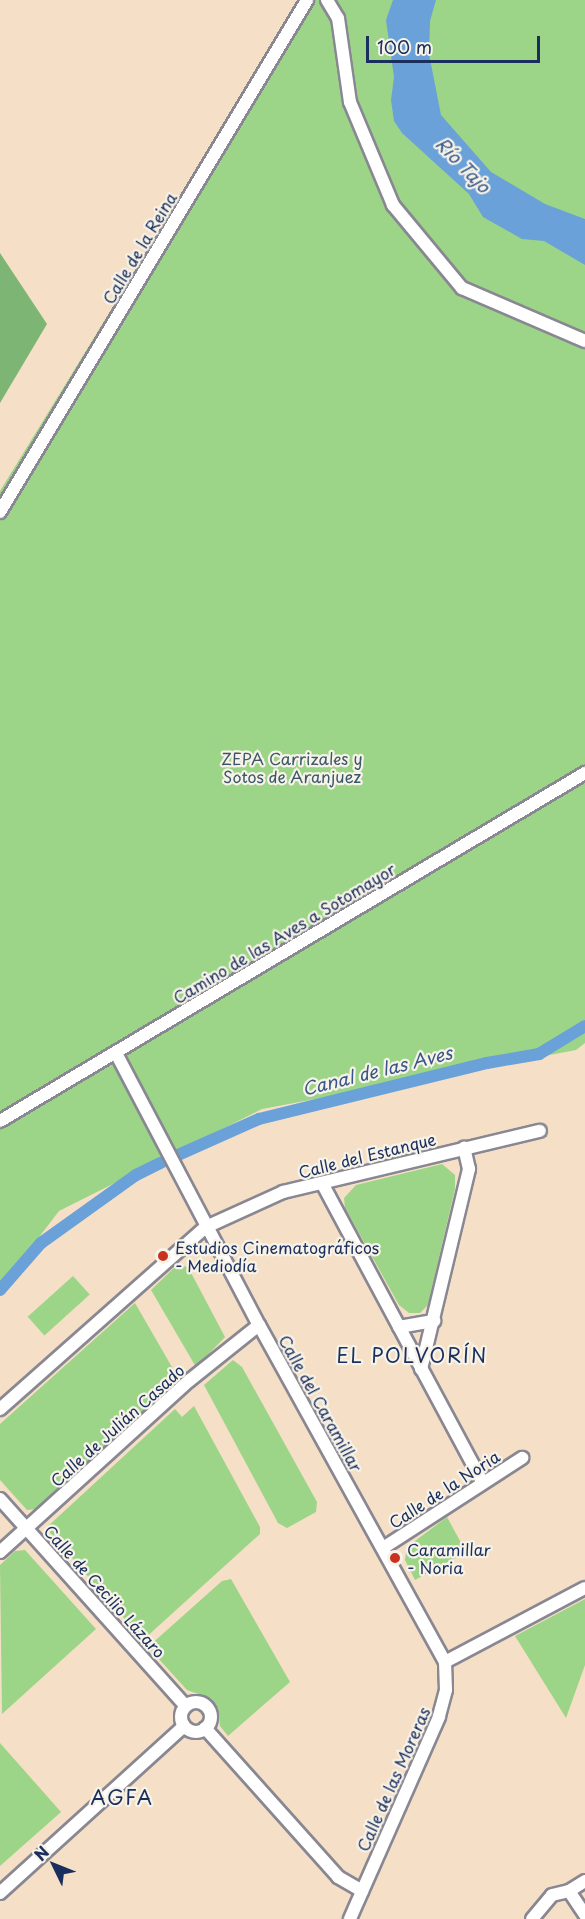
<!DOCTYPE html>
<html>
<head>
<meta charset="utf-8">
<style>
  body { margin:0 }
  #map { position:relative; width:585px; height:1919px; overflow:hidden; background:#f5dfc6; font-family:"Playpen Sans",sans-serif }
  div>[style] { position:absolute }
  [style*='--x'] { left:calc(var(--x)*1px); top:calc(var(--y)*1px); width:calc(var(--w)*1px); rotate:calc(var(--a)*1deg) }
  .green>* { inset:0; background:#9cd587; transform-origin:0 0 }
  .forest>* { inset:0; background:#7db674 }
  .water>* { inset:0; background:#6aa1d8 }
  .canal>* { height:12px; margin:-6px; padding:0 6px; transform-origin:6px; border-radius:6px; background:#6aa1d8 }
  .roads { filter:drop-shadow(2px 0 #888792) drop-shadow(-2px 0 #888792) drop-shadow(0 2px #888792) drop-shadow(0 -2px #888792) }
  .minor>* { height:12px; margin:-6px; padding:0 6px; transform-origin:6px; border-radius:6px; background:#fff }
  .minor>.ring { margin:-6px; padding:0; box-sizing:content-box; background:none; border:12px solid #fff; border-radius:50% }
  .dots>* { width:16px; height:16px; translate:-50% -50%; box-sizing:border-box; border:3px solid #f7f3e8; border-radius:50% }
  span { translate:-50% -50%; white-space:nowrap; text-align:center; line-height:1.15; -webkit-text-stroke:4.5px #f7f3e8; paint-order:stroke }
  .street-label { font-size:16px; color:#1b2f5e }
  .park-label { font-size:16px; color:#3b5868 }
  .poi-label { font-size:16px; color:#1b2f5e }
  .left { translate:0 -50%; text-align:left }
  .water-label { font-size:18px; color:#375789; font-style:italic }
  .quarter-label { font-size:20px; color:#1b2f5e; letter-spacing:1.5px }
  .north { position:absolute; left:24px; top:1835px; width:60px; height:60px; -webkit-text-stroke:4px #f7f3e8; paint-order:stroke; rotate:313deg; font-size:16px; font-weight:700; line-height:24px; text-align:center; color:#1b2f5e }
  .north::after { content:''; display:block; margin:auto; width:21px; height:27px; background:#1b2f5e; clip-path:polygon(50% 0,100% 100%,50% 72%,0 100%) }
  .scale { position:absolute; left:366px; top:36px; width:174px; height:27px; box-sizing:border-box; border:3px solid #1b2f5e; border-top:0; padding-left:8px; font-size:18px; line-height:21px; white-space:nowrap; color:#1b2f5e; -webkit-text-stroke:4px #f7f3e8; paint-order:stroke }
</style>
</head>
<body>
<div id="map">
  <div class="green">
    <i style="clip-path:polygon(301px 0,585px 0,585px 1043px,576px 1050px,262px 1109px,59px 1211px,0 1288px,0 491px)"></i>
    <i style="clip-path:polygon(442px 1164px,455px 1175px,455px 1189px,428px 1305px,420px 1313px,409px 1313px,399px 1305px,345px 1208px,344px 1198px,356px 1185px)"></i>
    <i style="clip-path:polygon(177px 1265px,188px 1267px,225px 1337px,196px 1367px,151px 1290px)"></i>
    <i style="left:73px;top:1276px;width:25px;height:61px;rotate:48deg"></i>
    <i style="clip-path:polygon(135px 1303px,180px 1381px,37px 1509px,27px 1510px,0 1480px,0 1424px)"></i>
    <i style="clip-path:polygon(233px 1360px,242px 1367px,317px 1502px,316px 1512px,287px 1528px,278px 1523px,204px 1385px)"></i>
    <i style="clip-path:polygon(194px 1406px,260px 1527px,260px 1534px,143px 1640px,46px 1528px,175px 1409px,182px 1417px)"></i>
    <i style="clip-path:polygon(447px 1517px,466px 1552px,415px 1580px,405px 1560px,407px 1547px)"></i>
    <i style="clip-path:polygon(25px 1550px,96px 1629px,2px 1714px,0 1565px,15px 1551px)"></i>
    <i style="clip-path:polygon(231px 1579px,290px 1682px,228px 1736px,220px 1726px,218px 1709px,212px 1699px,187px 1690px,148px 1647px,222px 1581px)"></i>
    <i style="clip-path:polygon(585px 1599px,585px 1665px,566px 1718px,515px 1636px)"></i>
    <i style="clip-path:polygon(0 1743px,61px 1812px,0 1866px)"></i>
  </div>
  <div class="forest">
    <i style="clip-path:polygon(0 253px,47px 324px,0 403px)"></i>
  </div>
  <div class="water">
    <i style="clip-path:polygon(393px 0,436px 0,430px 21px,429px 54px,441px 115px,491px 172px,545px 204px,585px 219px,585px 265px,544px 241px,522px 239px,483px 217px,469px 194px,402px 133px,394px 121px,391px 100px,394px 77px,386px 20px)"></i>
  </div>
  <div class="canal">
    <i style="--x:178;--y:1155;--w:89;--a:-24"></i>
    <i style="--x:259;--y:1119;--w:235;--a:-13.8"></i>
    <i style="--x:487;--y:1063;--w:53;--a:-9.8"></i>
    <i style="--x:539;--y:1054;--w:54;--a:-31.3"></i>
    <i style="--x:0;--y:1290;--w:62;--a:-48.9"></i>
    <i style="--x:41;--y:1243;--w:117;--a:-35.6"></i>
    <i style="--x:136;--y:1175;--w:28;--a:-26"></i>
  </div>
  <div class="roads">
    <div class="minor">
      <i style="--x:327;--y:0;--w:21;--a:59"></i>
      <i style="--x:338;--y:18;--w:85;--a:81.9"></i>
      <i style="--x:350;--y:102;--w:112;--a:67.3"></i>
      <i style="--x:393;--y:205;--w:108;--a:50.3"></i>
      <i style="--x:462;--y:288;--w:134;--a:23.3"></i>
      <i style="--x:0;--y:512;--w:597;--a:-59.05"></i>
      <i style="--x:116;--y:1053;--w:307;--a:62.3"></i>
      <i style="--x:259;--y:1325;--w:385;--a:61.1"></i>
      <i style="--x:445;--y:1662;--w:28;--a:88"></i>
      <i style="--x:446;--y:1690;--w:28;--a:105"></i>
      <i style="--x:439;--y:1717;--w:221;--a:113.8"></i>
      <i style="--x:0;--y:1121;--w:681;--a:-30.75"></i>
      <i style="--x:322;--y:1183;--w:340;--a:61.8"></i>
      <i style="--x:399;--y:1327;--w:36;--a:-10"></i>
      <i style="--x:421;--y:1369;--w:206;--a:-76.5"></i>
      <i style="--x:469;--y:1169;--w:22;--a:-103"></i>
      <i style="--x:0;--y:1409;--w:275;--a:-41.5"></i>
      <i style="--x:206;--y:1227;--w:85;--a:-24.4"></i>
      <i style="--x:283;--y:1192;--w:264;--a:-13.4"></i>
      <i style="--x:0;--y:1499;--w:278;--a:48.1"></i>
      <i style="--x:383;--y:1548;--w:166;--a:-32.9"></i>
      <i style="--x:0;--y:1552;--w:256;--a:-42.2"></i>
      <i style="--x:190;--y:1380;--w:88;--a:-38.6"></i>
      <i style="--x:445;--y:1662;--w:158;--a:-27.9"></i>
      <i class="ring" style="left:181px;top:1702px;width:18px;height:18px"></i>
      <i style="--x:205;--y:1728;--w:200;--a:48.2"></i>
      <i style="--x:338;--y:1877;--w:28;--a:30"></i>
      <i style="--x:585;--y:1881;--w:19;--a:148"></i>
      <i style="--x:569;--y:1891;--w:29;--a:56"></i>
      <i style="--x:0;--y:1893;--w:248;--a:-42.2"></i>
      <i style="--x:532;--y:1919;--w:31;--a:-50"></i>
      <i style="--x:552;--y:1895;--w:17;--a:-13"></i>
    </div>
  </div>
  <div class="dots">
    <i style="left:163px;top:1256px;background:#c8321e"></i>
    <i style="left:395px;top:1558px;background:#c8321e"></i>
  </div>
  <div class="street-label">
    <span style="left:139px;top:248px;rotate:-59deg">Calle de la Reina</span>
    <span style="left:284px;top:933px;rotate:-31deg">Camino de las Aves a Sotomayor</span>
    <span style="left:367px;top:1155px;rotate:-14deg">Calle del Estanque</span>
    <span style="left:321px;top:1403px;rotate:61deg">Calle del Caramillar</span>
    <span style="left:117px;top:1425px;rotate:-42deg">Calle de Julián Casado</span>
    <span style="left:444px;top:1489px;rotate:-33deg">Calle de la Noria</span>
    <span style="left:105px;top:1591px;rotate:48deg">Calle de Cecilio Lázaro</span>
    <span style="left:393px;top:1779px;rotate:-66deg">Calle de las Moreras</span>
  </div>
  <div class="park-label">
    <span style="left:292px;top:767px">ZEPA Carrizales y<br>Sotos de Aranjuez</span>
  </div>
  <div class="poi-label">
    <span class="left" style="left:175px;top:1256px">Estudios Cinematográficos<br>- Mediodía</span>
    <span class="left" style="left:407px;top:1558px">Caramillar<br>- Noria</span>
  </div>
  <div class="water-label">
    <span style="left:463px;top:165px;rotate:46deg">Río Tajo</span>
    <span style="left:377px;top:1071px;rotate:-14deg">Canal de las Aves</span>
  </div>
  <div class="quarter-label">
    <span style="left:412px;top:1355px">EL POLVORÍN</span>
    <span style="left:122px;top:1797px">AGFA</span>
  </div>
  <div class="north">N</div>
  <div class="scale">100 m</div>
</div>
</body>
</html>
